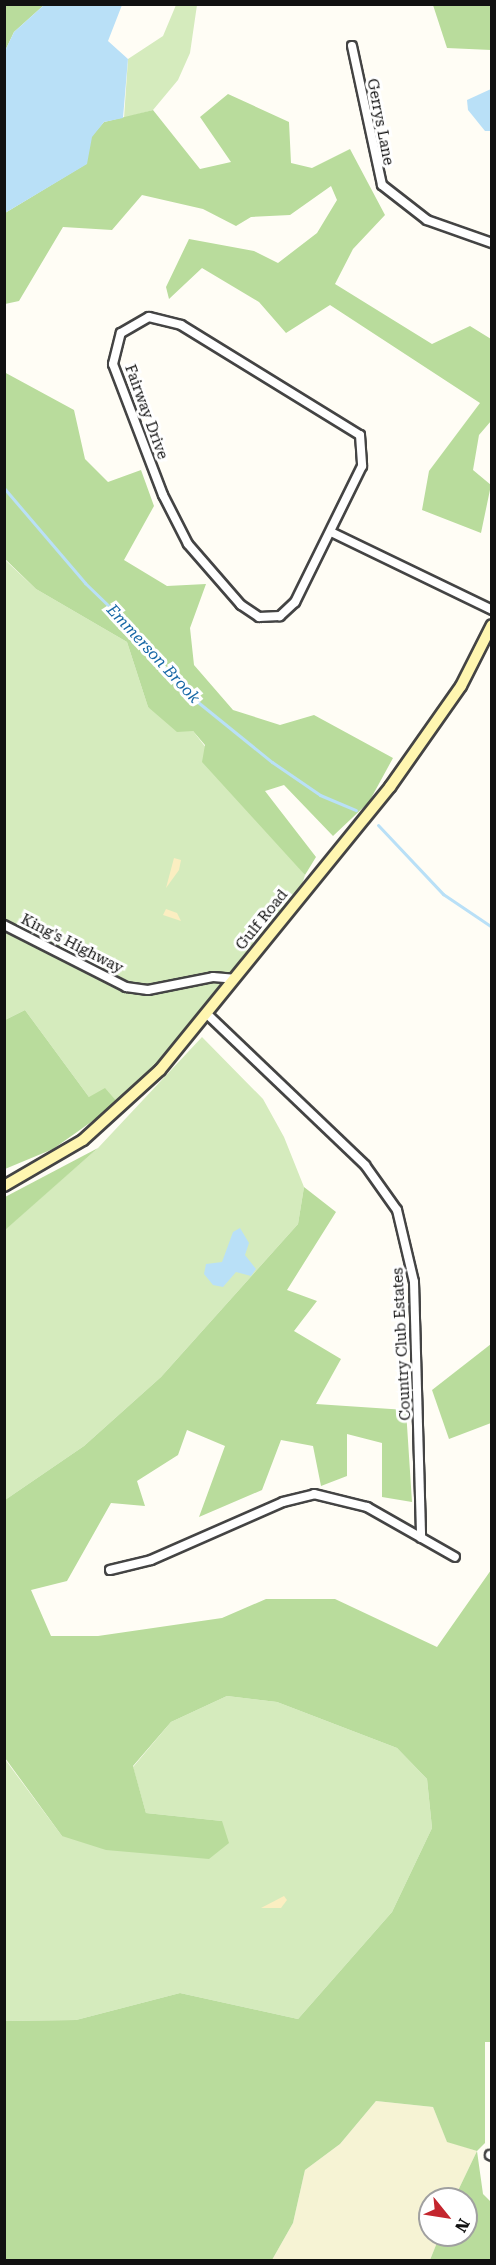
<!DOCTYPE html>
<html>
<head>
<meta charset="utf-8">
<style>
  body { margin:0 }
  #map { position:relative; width:496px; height:2265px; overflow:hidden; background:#fffdf5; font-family:"Roboto Serif",serif }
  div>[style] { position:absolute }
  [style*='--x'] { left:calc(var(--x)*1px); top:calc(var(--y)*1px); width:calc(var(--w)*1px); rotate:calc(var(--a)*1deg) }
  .farmland>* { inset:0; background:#f6f3d4 }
  .green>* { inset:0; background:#d5ebbd }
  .forest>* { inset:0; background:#b9dc9c }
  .sand>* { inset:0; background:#fbeec1 }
  .water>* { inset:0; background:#b9e0f7 }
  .stream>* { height:3px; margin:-1.5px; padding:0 1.5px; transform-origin:1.5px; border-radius:1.5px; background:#b9e0f7 }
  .roads { filter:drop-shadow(2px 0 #444) drop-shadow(-2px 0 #444) drop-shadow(0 2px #444) drop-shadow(0 -2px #444) }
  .street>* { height:8px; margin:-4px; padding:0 4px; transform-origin:4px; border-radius:4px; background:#fff }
  .secondary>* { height:10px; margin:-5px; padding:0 5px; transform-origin:5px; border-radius:5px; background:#fff6b0 }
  span { translate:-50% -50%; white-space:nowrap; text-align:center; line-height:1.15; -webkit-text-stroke:6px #fff; paint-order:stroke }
  .street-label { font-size:15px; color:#111 }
  .water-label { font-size:16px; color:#1768a6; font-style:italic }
  .frame { position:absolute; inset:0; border:6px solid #111; pointer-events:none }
  .north { position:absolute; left:418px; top:2187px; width:60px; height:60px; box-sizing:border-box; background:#fff; border:2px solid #a0a0a0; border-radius:50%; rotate:120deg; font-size:16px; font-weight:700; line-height:24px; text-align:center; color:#111 }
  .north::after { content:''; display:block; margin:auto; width:21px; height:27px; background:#c4262e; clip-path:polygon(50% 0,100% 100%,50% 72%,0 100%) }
</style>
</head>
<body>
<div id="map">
  <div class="farmland">
    <i style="clip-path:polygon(376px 2101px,433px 2107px,447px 2141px,477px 2151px,454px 2199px,430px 2199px,430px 2235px,440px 2235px,430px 2260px,272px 2260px,293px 2223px,305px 2170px,340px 2144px)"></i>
  </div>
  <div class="green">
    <i style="clip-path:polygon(176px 5px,197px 5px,190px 53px,178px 80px,153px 110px,124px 118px,128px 59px,163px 36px)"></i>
    <i style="clip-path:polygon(4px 559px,36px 589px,127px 642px,148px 707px,193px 731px,305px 875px,300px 891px,142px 1084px,118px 1103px,89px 1097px,25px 1010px,5px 1020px)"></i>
    <i style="clip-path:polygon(202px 1037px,263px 1099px,284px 1137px,304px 1187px,298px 1224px,161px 1377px,84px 1446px,5px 1500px,4px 1230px,98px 1148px)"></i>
    <i style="clip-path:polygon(227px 1696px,277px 1702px,397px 1748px,427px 1779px,432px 1828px,392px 1912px,298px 2019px,180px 1993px,76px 2020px,5px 2021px,4px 1758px,62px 1836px,222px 1821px,146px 1813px,133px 1767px,171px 1722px)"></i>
  </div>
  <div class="forest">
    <i style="clip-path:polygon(5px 5px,44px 5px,14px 32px,5px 51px)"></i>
    <i style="clip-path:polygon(433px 5px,491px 5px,491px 50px,447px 48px)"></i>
    <i style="clip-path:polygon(228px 94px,289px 122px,291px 163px,312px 168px,350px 149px,385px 215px,353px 249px,335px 284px,432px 344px,470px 326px,491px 339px,491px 421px,479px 435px,473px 470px,491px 485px,481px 533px,422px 510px,429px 471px,480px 403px,330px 305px,286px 333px,259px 302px,202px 268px,169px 299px,166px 287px,189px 239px,254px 251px,278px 263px,317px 233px,337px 200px,331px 186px,290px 215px,251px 217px,236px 226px,203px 209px,142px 195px,112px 230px,63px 227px,19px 301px,5px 304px,5px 213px,86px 164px,91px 137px,104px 122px,153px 110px,200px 169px,231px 162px,200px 117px)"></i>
    <i style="clip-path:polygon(4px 372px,74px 410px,85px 459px,108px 482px,141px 470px,154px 506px,124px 560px,167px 586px,206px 584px,190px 628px,194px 665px,233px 710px,280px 725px,314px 715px,393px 758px,369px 802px,333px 836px,284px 785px,265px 791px,316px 857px,305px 875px,202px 762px,205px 745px,193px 731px,177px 732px,148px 707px,127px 642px,36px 589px,5px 559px)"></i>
    <i style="clip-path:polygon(25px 1010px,89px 1097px,105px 1088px,118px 1103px,53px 1149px,5px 1169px,5px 1020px)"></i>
    <i style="clip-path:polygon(98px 1148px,5px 1230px,5px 1197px)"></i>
    <i style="clip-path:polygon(304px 1187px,336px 1212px,287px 1290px,317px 1301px,294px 1331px,341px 1359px,316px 1404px,406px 1410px,412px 1502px,382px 1497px,382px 1443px,347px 1434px,347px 1476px,321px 1486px,313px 1446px,281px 1440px,262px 1490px,199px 1517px,225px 1446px,187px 1430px,178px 1455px,137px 1481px,145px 1506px,111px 1503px,67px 1581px,31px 1590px,51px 1636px,98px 1636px,222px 1618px,266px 1599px,335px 1599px,437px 1647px,491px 1570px,492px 2042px,485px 2042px,485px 2143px,477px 2151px,483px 2194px,491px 2202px,491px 2260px,430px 2260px,440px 2235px,466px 2235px,466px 2199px,454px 2199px,477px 2151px,447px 2142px,433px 2107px,376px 2101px,340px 2144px,305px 2170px,293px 2223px,272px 2260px,5px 2260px,5px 2021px,76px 2020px,180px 1993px,298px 2019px,392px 1912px,432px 1828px,427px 1779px,397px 1748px,277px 1702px,227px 1696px,171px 1722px,133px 1766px,146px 1813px,222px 1821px,229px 1843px,209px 1859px,106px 1850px,62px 1836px,5px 1758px,5px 1500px,84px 1446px,161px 1377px,298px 1224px)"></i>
    <i style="clip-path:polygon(491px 1344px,491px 1423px,449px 1439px,432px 1390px)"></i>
  </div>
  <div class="sand">
    <i style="clip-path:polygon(174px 858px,181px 860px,179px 870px,166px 888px)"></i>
    <i style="clip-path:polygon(166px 909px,177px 913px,181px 921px,163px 915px)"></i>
    <i style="clip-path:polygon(284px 1896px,287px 1900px,281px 1908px,261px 1908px)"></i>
  </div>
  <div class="water">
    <i style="clip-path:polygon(44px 5px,122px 5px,108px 41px,128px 59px,123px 118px,104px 122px,92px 137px,87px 164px,5px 213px,5px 51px,14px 32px)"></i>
    <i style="clip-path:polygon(491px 89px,491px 131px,485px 131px,468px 110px,467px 100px)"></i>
    <i style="clip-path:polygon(240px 1228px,249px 1243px,245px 1255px,256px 1269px,251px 1276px,236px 1272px,223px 1287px,213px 1285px,204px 1274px,206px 1264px,222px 1262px,233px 1232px)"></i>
  </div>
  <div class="stream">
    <i style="--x:4;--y:488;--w:125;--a:49.5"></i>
    <i style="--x:85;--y:583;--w:79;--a:44"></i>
    <i style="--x:142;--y:638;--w:60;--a:53.1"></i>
    <i style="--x:178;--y:686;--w:121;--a:39"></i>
    <i style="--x:272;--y:762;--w:58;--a:34.5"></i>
    <i style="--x:320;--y:795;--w:39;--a:23"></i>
    <i style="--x:378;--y:825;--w:95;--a:46.7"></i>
    <i style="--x:443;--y:894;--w:59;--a:34"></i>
  </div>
  <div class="roads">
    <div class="street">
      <i style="--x:352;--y:46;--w:142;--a:77.8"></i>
      <i style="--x:382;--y:185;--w:57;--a:37.9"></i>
      <i style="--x:427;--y:220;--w:69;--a:19.5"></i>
      <i style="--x:149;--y:317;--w:33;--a:14"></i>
      <i style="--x:181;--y:325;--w:210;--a:31.6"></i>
      <i style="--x:360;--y:435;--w:31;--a:86"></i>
      <i style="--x:362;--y:466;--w:152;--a:116.2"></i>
      <i style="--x:295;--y:602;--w:21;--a:137"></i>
      <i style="--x:280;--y:616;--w:21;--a:177"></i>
      <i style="--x:259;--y:617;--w:22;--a:-146"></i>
      <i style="--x:241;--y:605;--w:81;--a:-131"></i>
      <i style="--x:188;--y:544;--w:55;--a:-117"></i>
      <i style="--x:163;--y:495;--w:140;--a:-110.9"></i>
      <i style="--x:113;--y:364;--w:32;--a:-76"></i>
      <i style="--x:121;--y:333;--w:32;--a:-30"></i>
      <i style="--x:331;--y:532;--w:179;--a:25.8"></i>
      <i style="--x:4;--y:925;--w:137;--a:26.9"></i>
      <i style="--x:126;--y:987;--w:22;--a:8"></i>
      <i style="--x:148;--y:990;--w:66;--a:-11.3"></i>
      <i style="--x:213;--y:977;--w:21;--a:5"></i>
      <i style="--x:206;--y:1013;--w:220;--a:43.7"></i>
      <i style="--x:365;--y:1165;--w:55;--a:54.6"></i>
      <i style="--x:397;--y:1210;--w:74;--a:76.7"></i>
      <i style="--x:414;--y:1282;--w:256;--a:88.4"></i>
      <i style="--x:110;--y:1570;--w:42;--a:-13.7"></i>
      <i style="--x:151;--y:1560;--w:144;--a:-23.7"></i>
      <i style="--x:283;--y:1502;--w:32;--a:-14"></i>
      <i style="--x:314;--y:1494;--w:55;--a:13.8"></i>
      <i style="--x:367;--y:1507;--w:101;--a:29.6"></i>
      <i style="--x:490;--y:2155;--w:2;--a:27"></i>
    </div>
    <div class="secondary">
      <i style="--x:4;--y:1186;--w:91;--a:-30.2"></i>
      <i style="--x:83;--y:1140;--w:104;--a:-42.3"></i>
      <i style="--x:160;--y:1070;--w:365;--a:-50.9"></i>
      <i style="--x:390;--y:787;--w:123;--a:-54.9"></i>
      <i style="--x:461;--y:686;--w:68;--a:-63.1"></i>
    </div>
  </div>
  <div class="street-label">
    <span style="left:380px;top:122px;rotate:79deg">Gerrys Lane</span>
    <span style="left:146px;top:412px;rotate:70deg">Fairway Drive</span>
    <span style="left:262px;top:920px;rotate:-51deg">Gulf Road</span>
    <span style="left:72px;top:944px;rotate:27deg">King's Highway</span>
    <span style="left:402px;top:1344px;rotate:-93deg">Country Club Estates</span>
  </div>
  <div class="water-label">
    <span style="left:153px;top:654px;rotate:47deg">Emmerson Brook</span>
  </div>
  <div class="frame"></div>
  <div class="north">N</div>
</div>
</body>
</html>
